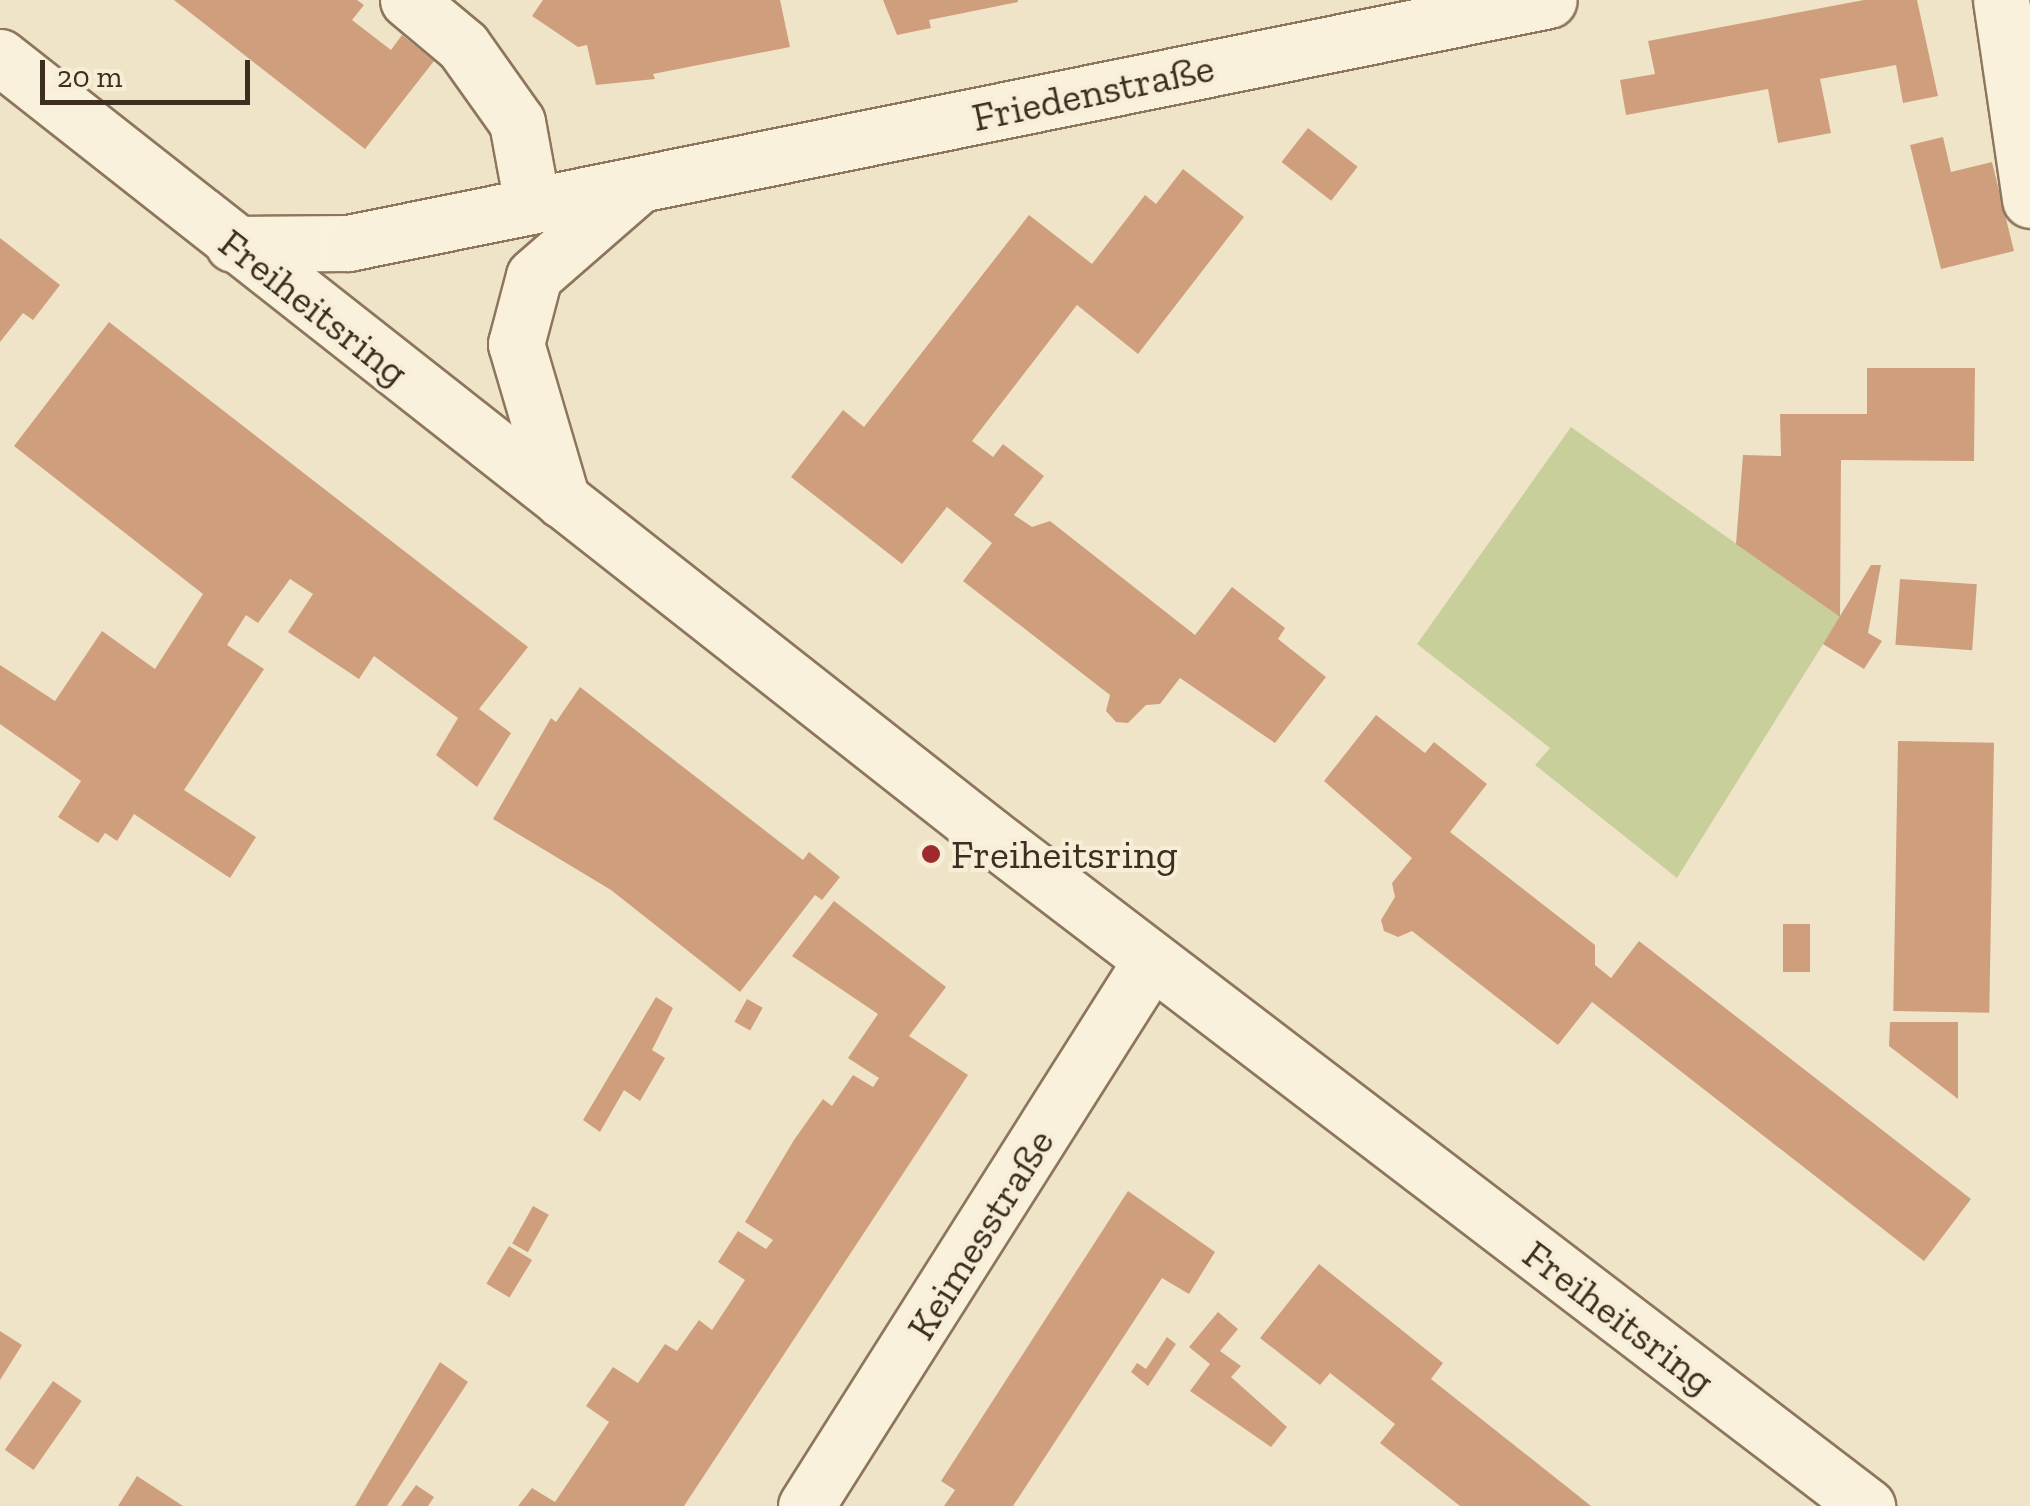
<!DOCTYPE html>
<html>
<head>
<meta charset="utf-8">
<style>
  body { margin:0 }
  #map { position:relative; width:2030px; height:1506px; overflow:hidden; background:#f0e4c8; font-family:"Zilla Slab",serif }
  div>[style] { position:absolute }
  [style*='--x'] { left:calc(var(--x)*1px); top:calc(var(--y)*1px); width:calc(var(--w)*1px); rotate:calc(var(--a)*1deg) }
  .green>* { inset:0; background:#c9cf9b }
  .building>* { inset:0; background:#cf9f7d; transform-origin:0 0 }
  .roads { filter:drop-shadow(2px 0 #8d765c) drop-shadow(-2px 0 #8d765c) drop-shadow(0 2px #8d765c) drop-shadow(0 -2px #8d765c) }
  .street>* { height:55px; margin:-27.5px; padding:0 27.5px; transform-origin:27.5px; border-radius:27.5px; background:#faf1dc }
  .secondary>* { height:55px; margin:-27.5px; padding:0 27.5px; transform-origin:27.5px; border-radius:27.5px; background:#faf1dc }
  .dots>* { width:28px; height:28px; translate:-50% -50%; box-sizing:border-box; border:5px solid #f7eed8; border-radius:50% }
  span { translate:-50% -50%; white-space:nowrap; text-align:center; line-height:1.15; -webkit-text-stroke:8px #f7eed8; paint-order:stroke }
  .street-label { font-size:40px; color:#3d2e20 }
  .poi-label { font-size:40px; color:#3d2e20 }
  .left { translate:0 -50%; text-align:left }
  .scale { position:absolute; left:40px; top:60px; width:210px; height:45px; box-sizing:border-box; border:5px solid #3d2e20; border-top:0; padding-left:12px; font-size:30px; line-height:35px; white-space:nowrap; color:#3d2e20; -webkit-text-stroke:8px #f7eed8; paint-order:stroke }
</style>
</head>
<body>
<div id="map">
  <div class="green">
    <i style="clip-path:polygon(1571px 427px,1840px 617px,1677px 878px,1535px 765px,1550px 748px,1417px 644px)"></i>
  </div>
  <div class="building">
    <i style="clip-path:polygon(174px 0,357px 0,364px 5px,352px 20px,391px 50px,402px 35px,434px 61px,365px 149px)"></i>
    <i style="clip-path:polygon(543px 0,780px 0,790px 47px,653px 74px,655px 79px,596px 85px,587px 45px,578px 47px,532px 16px)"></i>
    <i style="clip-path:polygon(883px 0,1018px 0,1018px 2px,929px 20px,931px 28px,897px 35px)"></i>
    <i style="clip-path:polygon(1864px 0,1917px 0,1938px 96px,1903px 103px,1896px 65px,1820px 79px,1831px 133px,1778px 143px,1768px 89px,1626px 115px,1620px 80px,1655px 74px,1648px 41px)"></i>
    <i style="left:1308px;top:128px;width:63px;height:43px;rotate:38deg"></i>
    <i style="clip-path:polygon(1943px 137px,1951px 172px,1992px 162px,2014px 251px,1941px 269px,1910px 145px)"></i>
    <i style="clip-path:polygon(1183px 169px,1244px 217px,1138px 354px,1077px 305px,972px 441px,993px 457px,1003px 444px,1044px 476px,1014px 515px,1032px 527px,1050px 521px,1195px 635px,1232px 587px,1285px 628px,1278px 639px,1326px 677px,1275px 743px,1180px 678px,1160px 704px,1146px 705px,1128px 723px,1116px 722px,1106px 711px,1110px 695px,963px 581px,992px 543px,947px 507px,902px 564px,791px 477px,843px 410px,864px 427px,1029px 215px,1092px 264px,1145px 195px,1156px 204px)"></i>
    <i style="clip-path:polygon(0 238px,60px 285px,33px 320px,23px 313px,0 342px)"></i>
    <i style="clip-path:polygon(109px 322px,528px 647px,479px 709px,511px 733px,477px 787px,436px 755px,458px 718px,374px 656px,359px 679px,288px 632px,313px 594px,290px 579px,258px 623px,246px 615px,227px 645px,264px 669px,184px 790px,256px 837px,230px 878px,134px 814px,117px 841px,105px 833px,98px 843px,58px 817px,81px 781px,0 724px,0 665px,55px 701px,102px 631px,155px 669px,203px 594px,14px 446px)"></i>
    <i style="clip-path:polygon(1867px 368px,1975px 368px,1974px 461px,1841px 460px,1840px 617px,1736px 544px,1743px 455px,1781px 456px,1780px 414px,1867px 414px)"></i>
    <i style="clip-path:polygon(1871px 565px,1881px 565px,1868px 633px,1882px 641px,1864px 669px,1823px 644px)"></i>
    <i style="left:1900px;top:579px;width:77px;height:66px;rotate:4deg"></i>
    <i style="clip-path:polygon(580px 687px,803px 860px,809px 852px,840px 877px,822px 900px,815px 895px,740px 992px,611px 890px,493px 819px,551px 718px,556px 722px)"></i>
    <i style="clip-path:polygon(1376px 715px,1425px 753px,1434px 742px,1487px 784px,1450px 832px,1595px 945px,1595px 965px,1611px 978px,1639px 941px,1971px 1199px,1924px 1261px,1592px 1002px,1558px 1045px,1412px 931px,1398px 937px,1384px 931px,1381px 920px,1395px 897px,1392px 883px,1412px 858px,1324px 781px)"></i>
    <i style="left:1898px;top:741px;width:96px;height:270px;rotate:1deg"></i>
    <i style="clip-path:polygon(834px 901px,946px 987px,909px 1036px,968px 1075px,684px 1506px,518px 1506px,532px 1488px,555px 1502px,609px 1422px,586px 1406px,613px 1367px,638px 1383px,665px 1344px,677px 1351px,699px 1320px,712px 1330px,745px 1280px,718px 1262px,738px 1231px,766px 1249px,773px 1240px,745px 1222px,794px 1140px,823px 1099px,832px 1106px,853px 1075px,873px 1087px,879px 1078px,848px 1058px,878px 1014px,792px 956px)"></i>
    <i style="left:1810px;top:924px;width:48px;height:27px;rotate:90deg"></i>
    <i style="clip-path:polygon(656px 997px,673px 1008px,652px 1050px,665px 1058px,640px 1101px,624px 1090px,600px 1132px,583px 1120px)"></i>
    <i style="left:747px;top:999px;width:18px;height:26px;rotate:29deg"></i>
    <i style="clip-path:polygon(1890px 1022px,1958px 1022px,1958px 1099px,1889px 1046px)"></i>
    <i style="clip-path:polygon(1128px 1191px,1215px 1252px,1189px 1294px,1162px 1278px,1013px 1506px,944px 1506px,955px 1490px,941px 1481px)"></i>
    <i style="left:533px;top:1206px;width:18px;height:43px;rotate:29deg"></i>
    <i style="left:509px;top:1246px;width:27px;height:44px;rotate:31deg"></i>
    <i style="clip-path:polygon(1319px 1264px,1443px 1363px,1431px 1379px,1591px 1506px,1460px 1506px,1380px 1443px,1395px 1424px,1330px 1373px,1320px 1385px,1260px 1338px)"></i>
    <i style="clip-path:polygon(1218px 1312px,1238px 1329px,1220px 1351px,1241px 1366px,1231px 1377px,1287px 1427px,1271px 1447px,1190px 1391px,1210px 1364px,1189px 1347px)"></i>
    <i style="clip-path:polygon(0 1331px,22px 1345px,0 1380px)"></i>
    <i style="clip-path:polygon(1167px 1337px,1176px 1344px,1148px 1386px,1131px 1372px,1137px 1363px,1146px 1369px)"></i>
    <i style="clip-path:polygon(440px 1362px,468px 1382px,387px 1506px,355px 1506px)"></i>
    <i style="left:53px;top:1381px;width:35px;height:84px;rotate:35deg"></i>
    <i style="clip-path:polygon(137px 1476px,183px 1506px,118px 1506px)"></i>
    <i style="clip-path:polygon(416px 1485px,434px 1497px,428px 1506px,401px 1506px)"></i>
  </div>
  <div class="roads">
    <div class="street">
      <i style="--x:408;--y:0;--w:72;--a:39.9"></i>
      <i style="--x:463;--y:46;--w:93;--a:54.6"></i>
      <i style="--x:517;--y:122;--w:83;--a:79.6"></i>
      <i style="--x:2001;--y:0;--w:202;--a:81.7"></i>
      <i style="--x:233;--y:244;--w:115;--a:-0.5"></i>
      <i style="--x:348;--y:243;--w:1225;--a:-11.44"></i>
      <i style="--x:562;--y:500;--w:163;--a:-106.4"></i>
      <i style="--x:516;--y:344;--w:70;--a:-75.2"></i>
      <i style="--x:534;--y:276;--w:137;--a:-41.1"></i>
      <i style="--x:806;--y:1506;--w:645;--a:-57.67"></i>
    </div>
    <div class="secondary">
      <i style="--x:0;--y:57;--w:1260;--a:38.2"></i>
      <i style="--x:990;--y:836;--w:1104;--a:37.38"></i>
    </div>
  </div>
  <div class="dots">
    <i style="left:931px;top:854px;background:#9e2a2b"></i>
  </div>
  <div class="street-label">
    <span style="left:1093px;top:92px;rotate:-12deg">Friedenstraße</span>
    <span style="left:314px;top:307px;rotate:38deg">Freiheitsring</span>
    <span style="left:980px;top:1234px;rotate:-58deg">Keimesstraße</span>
    <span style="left:1619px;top:1317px;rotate:37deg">Freiheitsring</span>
  </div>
  <div class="poi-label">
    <span class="left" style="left:951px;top:854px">Freiheitsring</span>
  </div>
  <div class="scale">20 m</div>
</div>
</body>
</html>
